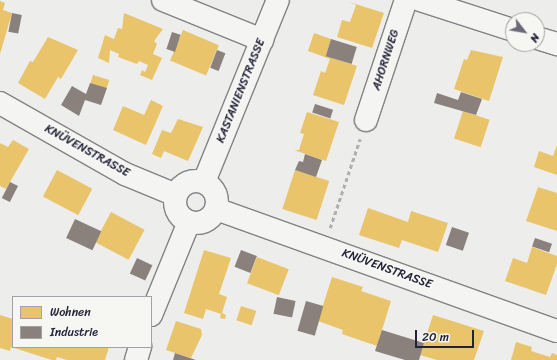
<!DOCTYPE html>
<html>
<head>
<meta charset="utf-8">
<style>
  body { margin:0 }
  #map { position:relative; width:557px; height:360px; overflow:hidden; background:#ededec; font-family:Sriracha,sans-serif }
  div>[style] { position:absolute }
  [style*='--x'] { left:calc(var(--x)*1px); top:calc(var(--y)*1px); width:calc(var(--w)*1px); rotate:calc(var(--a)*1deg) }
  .homes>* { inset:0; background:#e9c46a; transform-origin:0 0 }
  .industry>* { inset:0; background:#8a817c; transform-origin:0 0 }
  .path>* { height:2.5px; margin-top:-1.25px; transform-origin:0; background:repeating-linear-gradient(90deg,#afafb0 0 4px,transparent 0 7px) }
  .roads { filter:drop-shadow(1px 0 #828286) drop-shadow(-1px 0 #828286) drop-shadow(0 1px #828286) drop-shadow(0 -1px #828286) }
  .minor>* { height:22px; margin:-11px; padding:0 11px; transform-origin:11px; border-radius:11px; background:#f4f4f2 }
  .minor>.ring { margin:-11px; padding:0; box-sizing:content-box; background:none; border:22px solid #f4f4f2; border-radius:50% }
  span { translate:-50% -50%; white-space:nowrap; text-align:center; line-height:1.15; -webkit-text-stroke:4px #f6f6f2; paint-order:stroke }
  .street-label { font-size:12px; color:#22223b }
  .legend { position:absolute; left:12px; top:296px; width:140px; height:52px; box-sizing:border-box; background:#f6f6f2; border:1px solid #a1a1a9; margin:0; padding:5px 7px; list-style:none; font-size:12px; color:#22223b }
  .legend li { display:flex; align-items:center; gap:8px; height:20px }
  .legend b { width:20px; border:1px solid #a1a1a9 }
  .north { position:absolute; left:505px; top:12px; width:40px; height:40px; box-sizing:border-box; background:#f6f6f2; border:1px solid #a1a1a9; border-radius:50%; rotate:121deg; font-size:11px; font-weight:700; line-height:16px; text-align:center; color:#22223b }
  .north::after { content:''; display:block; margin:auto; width:14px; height:18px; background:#696979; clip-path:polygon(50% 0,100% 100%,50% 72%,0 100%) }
  .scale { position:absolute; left:415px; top:330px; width:59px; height:18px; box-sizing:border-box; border:2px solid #22223b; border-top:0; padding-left:5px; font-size:12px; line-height:14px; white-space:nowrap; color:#22223b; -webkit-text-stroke:3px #f6f6f2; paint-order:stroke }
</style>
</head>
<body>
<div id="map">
  <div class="homes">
    <i style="clip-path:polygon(0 1px,5px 3px,3px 10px,12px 13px,0 54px)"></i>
    <i style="clip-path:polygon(349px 2px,384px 13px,372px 48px,337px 37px,342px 20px,350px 22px,356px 5px)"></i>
    <i style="clip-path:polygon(124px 13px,163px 29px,154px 41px,157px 44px,153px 54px,162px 58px,152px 80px,140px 75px,142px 70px,145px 72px,148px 65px,139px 61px,137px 64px,118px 57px,119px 54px,110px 50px,109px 63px,98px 58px,105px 35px,114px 39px,118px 28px,122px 29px)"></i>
    <i style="left:183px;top:30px;width:39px;height:33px;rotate:23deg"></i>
    <i style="clip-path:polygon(314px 33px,331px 39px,326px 56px,357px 66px,344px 105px,313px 95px,321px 71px,325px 73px,330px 59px,308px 51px)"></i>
    <i style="clip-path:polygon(48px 37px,78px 50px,61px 79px,58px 77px,45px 99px,18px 83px,30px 61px,33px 62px)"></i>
    <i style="clip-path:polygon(471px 50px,503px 57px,489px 101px,454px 89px,464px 59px,467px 60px)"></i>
    <i style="left:93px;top:75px;width:17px;height:9px;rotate:17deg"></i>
    <i style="clip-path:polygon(151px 100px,163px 106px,146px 145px,113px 130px,123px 106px,144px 115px)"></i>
    <i style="left:463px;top:111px;width:28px;height:29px;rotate:18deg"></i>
    <i style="clip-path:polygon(307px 112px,339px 122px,326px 161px,294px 150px,299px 150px,304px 134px,300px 133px)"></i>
    <i style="clip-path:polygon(178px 119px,203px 127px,188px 161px,164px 151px,161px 158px,152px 154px,162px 130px,171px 133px)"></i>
    <i style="clip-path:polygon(13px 140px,29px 149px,6px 189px,0 186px,0 143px,8px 147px)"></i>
    <i style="clip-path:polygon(557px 145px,557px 175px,534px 167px,539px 151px,553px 156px)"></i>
    <i style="left:57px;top:170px;width:40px;height:30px;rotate:28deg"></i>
    <i style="left:295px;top:170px;width:36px;height:41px;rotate:18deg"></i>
    <i style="clip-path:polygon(538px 187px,557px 193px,557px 231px,526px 221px)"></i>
    <i style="clip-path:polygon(368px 208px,408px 222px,411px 211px,448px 223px,438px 252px,402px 240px,399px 248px,359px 235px)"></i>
    <i style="left:111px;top:212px;width:38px;height:34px;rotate:28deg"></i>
    <i style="clip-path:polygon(532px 247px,557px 256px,557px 264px,546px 295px,505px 281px,513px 258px,527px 263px)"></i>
    <i style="clip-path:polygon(204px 250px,231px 258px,219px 294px,227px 297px,222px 313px,226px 315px,225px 319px,220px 318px,221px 314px,206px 309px,203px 319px,184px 313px)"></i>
    <i style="left:257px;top:257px;width:34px;height:28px;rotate:21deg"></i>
    <i style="clip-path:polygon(332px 277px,363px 287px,361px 291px,391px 301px,377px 346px,342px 334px,343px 330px,318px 321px)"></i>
    <i style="left:241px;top:306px;width:16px;height:15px;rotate:18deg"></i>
    <i style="clip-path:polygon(0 315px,13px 319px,13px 347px,109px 347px,105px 360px,67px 360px,57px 357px,56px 360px,52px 360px,11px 347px,10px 351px,0 348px)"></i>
    <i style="clip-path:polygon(433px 315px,484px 331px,474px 360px,437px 360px,420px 355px)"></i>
    <i style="clip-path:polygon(176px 321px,201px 329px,202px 335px,191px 358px,166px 350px)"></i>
    <i style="clip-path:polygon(516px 342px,532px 347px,531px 351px,550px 357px,552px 353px,557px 355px,557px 360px,511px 360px)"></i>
  </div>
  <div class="industry">
    <i style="left:12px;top:13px;width:10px;height:19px;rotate:11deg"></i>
    <i style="left:172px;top:32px;width:9px;height:18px;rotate:18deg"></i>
    <i style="left:331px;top:39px;width:27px;height:18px;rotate:17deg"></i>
    <i style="left:217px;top:50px;width:9px;height:19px;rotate:21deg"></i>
    <i style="clip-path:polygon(90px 83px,107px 88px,101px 105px,85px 100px,79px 116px,61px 105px,72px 86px,86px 94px)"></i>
    <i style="clip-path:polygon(461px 92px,482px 99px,476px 115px,434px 103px,437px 93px,458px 100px)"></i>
    <i style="left:315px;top:104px;width:19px;height:9px;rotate:18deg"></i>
    <i style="clip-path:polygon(305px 154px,322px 160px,316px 177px,295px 170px,299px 161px,303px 162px)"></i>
    <i style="left:10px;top:182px;width:9px;height:18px;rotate:27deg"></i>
    <i style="left:75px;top:219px;width:29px;height:21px;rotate:25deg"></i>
    <i style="left:452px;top:227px;width:18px;height:19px;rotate:19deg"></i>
    <i style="left:535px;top:238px;width:18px;height:9px;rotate:19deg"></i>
    <i style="left:241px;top:250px;width:17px;height:18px;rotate:21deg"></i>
    <i style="left:137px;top:258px;width:17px;height:17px;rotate:25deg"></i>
    <i style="left:277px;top:297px;width:19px;height:17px;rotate:12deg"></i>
    <i style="left:306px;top:301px;width:18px;height:31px;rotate:16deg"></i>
    <i style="clip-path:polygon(382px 330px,424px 343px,419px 360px,405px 360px,375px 351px)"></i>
    <i style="clip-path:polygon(175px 353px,196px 360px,173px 360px)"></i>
  </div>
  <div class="path">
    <i style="--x:330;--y:228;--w:94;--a:-71.4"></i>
  </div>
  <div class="roads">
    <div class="minor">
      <i style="--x:163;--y:0;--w:107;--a:22"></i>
      <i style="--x:420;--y:0;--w:98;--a:17.9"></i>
      <i style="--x:537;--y:38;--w:21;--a:17"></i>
      <i style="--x:0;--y:103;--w:144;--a:29.6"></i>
      <i style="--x:125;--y:174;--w:55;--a:22.4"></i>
      <i style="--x:366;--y:120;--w:126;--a:-71.6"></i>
      <i class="ring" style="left:175px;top:181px;width:20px;height:20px"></i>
      <i style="--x:204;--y:182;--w:196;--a:-67.9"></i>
      <i style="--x:216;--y:209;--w:362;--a:19.7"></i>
      <i style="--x:151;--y:315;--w:100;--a:-67.8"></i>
      <i style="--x:136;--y:360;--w:14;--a:-73"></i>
    </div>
  </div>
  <div class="street-label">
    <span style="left:386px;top:60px;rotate:-72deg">AHORNWEG</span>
    <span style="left:241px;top:91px;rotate:-68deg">KASTANIENSTRASSE</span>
    <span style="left:87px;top:151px;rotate:29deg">KNÜVENSTRASSE</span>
    <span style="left:387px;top:269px;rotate:20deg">KNÜVENSTRASSE</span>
  </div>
  <ul class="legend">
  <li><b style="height:11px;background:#e9c46a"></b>Wohnen</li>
  <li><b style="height:11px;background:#8a817c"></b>Industrie</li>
  </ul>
  <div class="north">N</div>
  <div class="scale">20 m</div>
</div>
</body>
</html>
